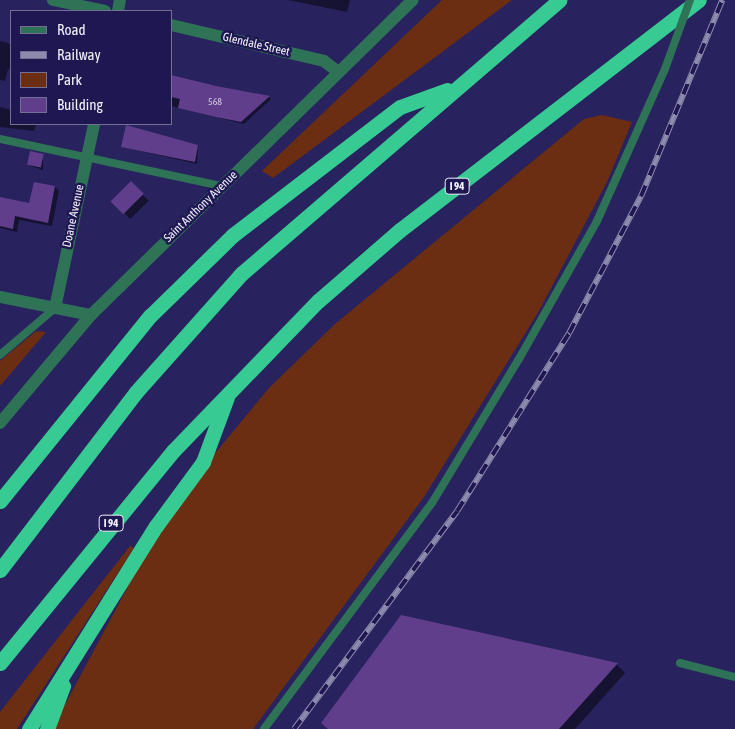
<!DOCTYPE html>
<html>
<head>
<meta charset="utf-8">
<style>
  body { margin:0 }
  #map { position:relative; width:735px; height:729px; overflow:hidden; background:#28225e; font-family:"Asap Condensed",sans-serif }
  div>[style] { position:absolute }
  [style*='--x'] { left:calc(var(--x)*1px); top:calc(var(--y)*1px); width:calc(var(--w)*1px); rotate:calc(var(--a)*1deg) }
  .green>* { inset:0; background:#6c2e12 }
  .shadow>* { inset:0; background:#0007; transform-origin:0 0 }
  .building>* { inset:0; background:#613e8b; transform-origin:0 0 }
  .lane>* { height:8px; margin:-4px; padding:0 4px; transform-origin:4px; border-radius:4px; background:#2f7356 }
  .street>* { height:12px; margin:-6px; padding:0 6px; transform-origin:6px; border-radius:6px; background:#2f7356 }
  .highway>* { height:15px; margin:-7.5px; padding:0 7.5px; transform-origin:7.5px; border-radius:7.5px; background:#37cb93 }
  .rail>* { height:5.5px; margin-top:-2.75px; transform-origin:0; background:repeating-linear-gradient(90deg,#1f1752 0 11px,#8d8bad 0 22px); box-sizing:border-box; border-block:1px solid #8d8bad }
  .lane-bridge>* { height:8px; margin:-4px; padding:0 4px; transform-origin:4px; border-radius:4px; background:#2f7356 }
  span { translate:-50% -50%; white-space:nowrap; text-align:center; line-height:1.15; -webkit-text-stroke:5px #1f1752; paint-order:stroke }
  .number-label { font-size:10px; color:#cdc5de }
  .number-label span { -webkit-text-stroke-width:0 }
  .shield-label span { padding:1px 4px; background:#1f1752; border:1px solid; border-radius:4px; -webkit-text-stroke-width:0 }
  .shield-label { font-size:11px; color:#f1f2fa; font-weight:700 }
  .street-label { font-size:12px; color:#f1f2fa }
  .legend { position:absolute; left:10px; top:10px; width:162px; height:115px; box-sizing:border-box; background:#1f1752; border:1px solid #736f95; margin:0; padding:6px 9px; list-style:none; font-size:15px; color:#f1f2fa }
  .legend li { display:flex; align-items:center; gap:10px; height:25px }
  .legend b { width:25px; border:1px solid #736f95 }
</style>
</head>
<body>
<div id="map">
  <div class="green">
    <i style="clip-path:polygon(442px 0,512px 0,273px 178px,262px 171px)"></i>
    <i style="clip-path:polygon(602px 115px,632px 122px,607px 182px,539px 311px,424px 497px,253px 729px,52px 729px,141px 562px,207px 463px,269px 388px,335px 324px,584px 119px)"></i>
    <i style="clip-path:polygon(36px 331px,46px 332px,0 386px,0 361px)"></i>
    <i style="clip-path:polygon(130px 546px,134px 548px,17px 729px,0 729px,0 712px)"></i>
  </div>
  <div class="shadow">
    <i style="clip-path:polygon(288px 0,350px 0,347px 12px)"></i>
    <i style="clip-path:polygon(0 41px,11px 44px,11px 70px,8px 69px,5px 81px,0 80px)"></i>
    <i style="clip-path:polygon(171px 78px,269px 97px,271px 99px,244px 124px,171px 106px)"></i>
    <i style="clip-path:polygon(0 107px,11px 110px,11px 124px,36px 124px,34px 131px,0 127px)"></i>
    <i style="clip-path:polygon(198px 146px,197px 164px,123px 147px)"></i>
    <i style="clip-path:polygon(43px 155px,43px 170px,28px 165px)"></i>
    <i style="left:131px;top:183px;width:25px;height:26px;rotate:45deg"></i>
    <i style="clip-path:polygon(55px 187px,59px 191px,52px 226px,19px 220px,17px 232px,0 228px,0 199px,30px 205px)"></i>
    <i style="clip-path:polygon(402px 617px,617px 665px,625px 673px,575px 729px,329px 729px)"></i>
  </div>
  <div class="building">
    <i style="clip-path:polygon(171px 75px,216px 86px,270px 96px,241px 122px,216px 117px,178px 108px,180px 99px,171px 97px)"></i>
    <i style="clip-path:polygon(126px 125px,198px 145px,195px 162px,121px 147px)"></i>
    <i style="left:30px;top:151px;width:14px;height:14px;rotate:12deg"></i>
    <i style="left:131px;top:181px;width:18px;height:29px;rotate:45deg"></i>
    <i style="clip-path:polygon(34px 182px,55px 186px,48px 223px,15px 216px,13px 229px,0 226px,0 197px,29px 203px)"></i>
    <i style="clip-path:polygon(401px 615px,618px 663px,559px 729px,328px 729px,321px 723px)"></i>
  </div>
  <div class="lane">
    <i style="--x:0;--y:139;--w:227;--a:12"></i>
    <i style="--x:0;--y:355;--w:72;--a:-40.5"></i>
    <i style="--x:680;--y:663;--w:57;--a:14.3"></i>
    <i style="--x:264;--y:729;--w:282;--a:-53.4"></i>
    <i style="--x:432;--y:503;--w:168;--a:-58.9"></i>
    <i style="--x:519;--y:359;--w:159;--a:-60.5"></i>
    <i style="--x:597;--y:221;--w:167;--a:-65.9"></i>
  </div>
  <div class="street">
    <i style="--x:53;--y:0;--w:53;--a:11.9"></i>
    <i style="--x:118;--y:11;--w:11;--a:-80"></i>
    <i style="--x:171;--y:25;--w:157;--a:13.2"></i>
    <i style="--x:324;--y:61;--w:18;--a:38"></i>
    <i style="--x:0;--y:297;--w:93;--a:11.2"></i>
    <i style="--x:55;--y:308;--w:188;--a:-78"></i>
    <i style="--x:0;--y:423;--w:141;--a:-49.9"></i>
    <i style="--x:91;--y:315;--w:450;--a:-44.4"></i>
  </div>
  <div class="highway">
    <i style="--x:0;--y:501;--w:238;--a:-51"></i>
    <i style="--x:150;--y:316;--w:116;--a:-44.3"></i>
    <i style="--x:233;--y:235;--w:210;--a:-37.5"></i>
    <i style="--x:400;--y:107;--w:50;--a:-19.9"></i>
    <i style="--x:0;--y:570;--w:224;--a:-52.6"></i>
    <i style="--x:136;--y:392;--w:158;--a:-48.3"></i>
    <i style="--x:241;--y:274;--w:420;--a:-40.7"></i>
    <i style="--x:0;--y:663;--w:274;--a:-50.8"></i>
    <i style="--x:173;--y:451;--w:209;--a:-46"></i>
    <i style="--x:318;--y:301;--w:108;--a:-40.9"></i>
    <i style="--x:400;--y:230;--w:377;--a:-37.6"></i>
    <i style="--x:29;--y:729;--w:239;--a:-58"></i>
    <i style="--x:156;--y:526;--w:79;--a:-53.7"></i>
    <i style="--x:203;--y:462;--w:69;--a:-69.7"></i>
    <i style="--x:47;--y:729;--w:46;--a:-69.6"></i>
  </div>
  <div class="rail">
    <i style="--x:294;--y:729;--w:272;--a:-53.2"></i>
    <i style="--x:457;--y:511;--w:210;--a:-57.8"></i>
    <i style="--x:569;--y:333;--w:155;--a:-62.3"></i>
    <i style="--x:641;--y:196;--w:212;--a:-67.5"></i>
  </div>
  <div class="lane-bridge">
    <i style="--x:665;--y:69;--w:73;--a:-70.1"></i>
  </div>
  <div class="number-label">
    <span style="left:215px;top:102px">568</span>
  </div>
  <div class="shield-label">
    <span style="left:457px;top:186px">I 94</span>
    <span style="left:111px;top:523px">I 94</span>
  </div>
  <div class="street-label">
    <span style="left:256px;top:45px;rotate:13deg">Glendale Street</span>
    <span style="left:201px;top:207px;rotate:-44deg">Saint Anthony Avenue</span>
    <span style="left:74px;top:216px;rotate:-78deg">Doane Avenue</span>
  </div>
  <ul class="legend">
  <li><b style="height:6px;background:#2f7356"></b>Road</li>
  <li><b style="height:6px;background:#8d8bad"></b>Railway</li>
  <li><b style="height:14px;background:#6c2e12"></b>Park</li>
  <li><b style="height:14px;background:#613e8b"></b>Building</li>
  </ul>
</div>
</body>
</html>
